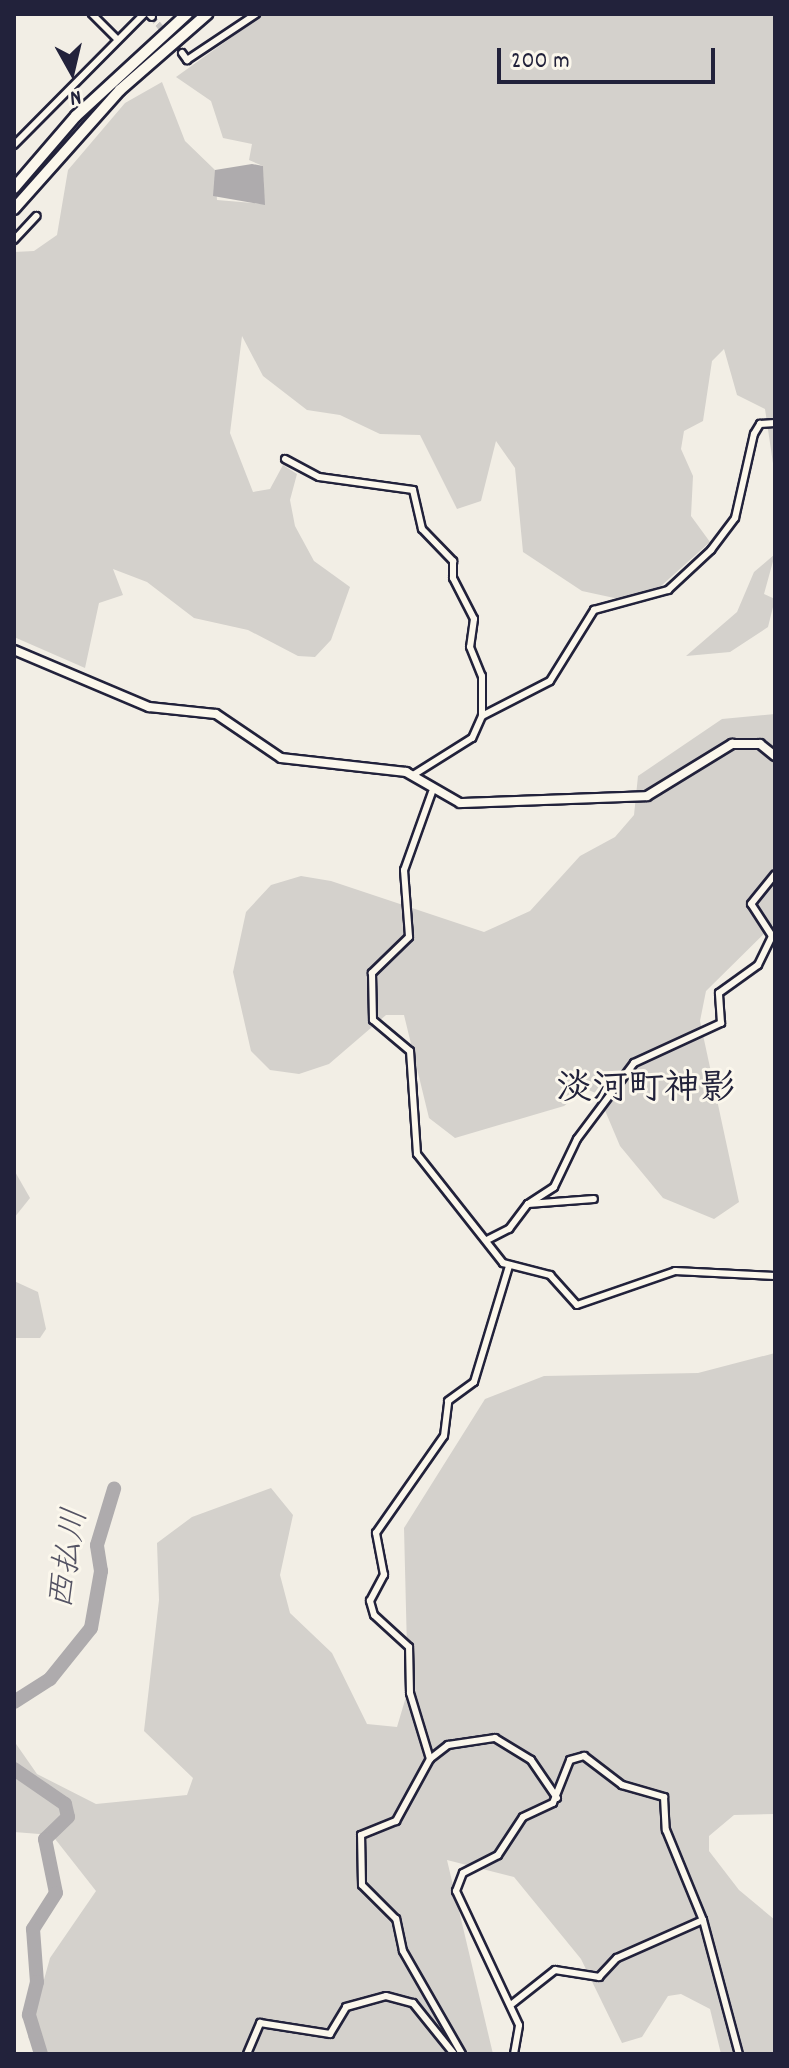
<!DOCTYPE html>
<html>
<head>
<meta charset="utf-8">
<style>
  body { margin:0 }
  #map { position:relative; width:789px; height:2068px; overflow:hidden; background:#f2eee5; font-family:Dekko,"Klee One",sans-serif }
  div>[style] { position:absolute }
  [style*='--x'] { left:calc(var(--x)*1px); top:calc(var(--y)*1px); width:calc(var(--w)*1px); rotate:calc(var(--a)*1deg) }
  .green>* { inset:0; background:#d4d1cc }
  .water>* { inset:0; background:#aeabad }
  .river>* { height:14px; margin:-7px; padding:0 7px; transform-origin:7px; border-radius:7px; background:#aeabad }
  .street-tunnel>* { height:6px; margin-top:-3px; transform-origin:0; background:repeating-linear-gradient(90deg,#c8c5c3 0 6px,transparent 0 9px) }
  .roads { filter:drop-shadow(2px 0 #22223b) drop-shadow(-2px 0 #22223b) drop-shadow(0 2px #22223b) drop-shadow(0 -2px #22223b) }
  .street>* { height:6px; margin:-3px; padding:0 3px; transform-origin:3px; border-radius:3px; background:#fbf7ec }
  .secondary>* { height:8px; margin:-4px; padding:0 4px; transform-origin:4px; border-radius:4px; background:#fbf7ec }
  .highway>* { height:10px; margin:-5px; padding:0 5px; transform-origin:5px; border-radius:5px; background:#fbf7ec }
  span { translate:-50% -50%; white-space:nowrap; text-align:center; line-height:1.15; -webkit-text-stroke:6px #fbf7ec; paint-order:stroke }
  .water-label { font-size:34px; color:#535263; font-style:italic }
  .quarter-label { font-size:36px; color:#22223b; font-weight:700 }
  .frame { position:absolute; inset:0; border:16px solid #22223b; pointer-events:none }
  .north { position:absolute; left:32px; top:32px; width:80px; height:80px; -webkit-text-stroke:6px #fbf7ec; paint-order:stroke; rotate:172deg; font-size:22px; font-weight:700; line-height:32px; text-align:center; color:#22223b }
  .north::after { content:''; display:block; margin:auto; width:28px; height:36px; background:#22223b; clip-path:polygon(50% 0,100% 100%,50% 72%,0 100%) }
  .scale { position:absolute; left:497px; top:48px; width:218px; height:36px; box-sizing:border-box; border:4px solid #22223b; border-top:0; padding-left:10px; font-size:24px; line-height:28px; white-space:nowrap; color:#22223b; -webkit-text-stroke:6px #fbf7ec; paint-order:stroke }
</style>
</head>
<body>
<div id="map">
  <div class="green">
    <i style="clip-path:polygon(264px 14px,775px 14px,775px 477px,765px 409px,737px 395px,724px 349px,712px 361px,703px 421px,684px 431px,681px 449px,693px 476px,691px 516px,710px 542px,661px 586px,619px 599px,582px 591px,523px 552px,515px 468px,496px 441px,481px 501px,457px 509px,420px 435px,380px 434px,340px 415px,307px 410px,263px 376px,242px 336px,230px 433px,253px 492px,270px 489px,283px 465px,297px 474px,290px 500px,295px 526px,314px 561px,350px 587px,331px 640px,315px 657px,298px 656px,248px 630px,194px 618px,147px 582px,113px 569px,123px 595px,99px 603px,85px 668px,14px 637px,14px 252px,34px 251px,57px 235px,68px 170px,125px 103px,162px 82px,185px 141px,215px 170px,217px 200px,264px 204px,263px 166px,249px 160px,252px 144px,223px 138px,211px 101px,176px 77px)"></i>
    <i style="clip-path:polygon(775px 554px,764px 594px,775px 599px,768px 627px,730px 652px,686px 656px,737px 612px,754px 572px)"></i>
    <i style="clip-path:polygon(775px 714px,775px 923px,706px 991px,700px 1021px,739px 1202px,714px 1219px,663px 1198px,620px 1146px,598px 1094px,586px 1089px,564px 1106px,455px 1138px,429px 1118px,404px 1015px,386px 1015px,329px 1064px,299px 1074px,270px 1070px,251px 1051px,233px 972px,246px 912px,271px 885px,301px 876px,331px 881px,484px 932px,530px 911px,580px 856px,615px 837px,634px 815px,638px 776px,722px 719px)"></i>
    <i style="clip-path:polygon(14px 1170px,30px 1198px,14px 1218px)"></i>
    <i style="clip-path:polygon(14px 1281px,38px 1292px,46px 1329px,40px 1338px,14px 1338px)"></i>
    <i style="clip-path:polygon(775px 1353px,775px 1814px,734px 1815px,709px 1836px,709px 1851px,739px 1890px,775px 1920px,775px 2054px,721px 2054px,710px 2009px,681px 1994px,668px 1996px,642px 2037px,622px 2043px,581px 1959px,514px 1877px,447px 1860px,493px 2054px,37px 2054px,28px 2037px,50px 1958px,96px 1891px,52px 1835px,14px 1832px,14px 1741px,37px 1774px,96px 1804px,187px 1795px,193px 1778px,144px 1731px,159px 1600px,157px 1543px,192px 1517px,271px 1488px,293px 1515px,280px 1575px,290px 1613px,332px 1653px,367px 1724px,397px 1727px,408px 1690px,404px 1528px,485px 1399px,544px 1376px,698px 1373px)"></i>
  </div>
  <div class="water">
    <i style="clip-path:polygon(252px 164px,263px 166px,265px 205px,213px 196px,215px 170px)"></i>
  </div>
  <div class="river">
    <i style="--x:14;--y:1702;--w:43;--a:-32.6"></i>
    <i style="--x:50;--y:1679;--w:65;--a:-51.2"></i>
    <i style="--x:91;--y:1628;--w:58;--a:-80"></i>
    <i style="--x:101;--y:1571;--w:26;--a:-99"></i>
    <i style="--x:97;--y:1545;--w:59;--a:-73.1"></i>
    <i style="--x:14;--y:1769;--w:62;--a:34.5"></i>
    <i style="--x:65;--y:1804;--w:13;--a:77"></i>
    <i style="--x:68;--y:1817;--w:32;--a:136"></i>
    <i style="--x:45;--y:1839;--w:55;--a:78.5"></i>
    <i style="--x:56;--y:1893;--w:43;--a:122.6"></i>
    <i style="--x:33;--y:1929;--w:53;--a:85.7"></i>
    <i style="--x:37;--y:1982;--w:34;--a:104"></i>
    <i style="--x:29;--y:2015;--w:41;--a:72.9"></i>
  </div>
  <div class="street-tunnel">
    <i style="--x:152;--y:17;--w:47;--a:50.2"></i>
  </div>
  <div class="roads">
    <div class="street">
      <i style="--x:92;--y:14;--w:35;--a:45"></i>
      <i style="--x:149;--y:14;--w:4;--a:45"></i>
      <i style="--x:182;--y:53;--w:9;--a:54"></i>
      <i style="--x:187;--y:60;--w:83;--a:-33.7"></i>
      <i style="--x:14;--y:145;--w:185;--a:-45.2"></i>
      <i style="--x:14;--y:240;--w:33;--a:-47"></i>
      <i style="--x:285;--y:459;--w:38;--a:28"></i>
      <i style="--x:319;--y:477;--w:95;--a:7.9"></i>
      <i style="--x:413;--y:490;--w:40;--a:77"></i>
      <i style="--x:422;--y:529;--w:45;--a:45.9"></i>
      <i style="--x:453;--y:561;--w:17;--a:90"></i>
      <i style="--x:453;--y:578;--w:46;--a:62.9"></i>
      <i style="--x:474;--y:619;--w:28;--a:98"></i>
      <i style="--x:470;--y:647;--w:31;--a:68"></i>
      <i style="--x:482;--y:676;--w:40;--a:90"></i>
      <i style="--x:482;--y:716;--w:24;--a:114"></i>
      <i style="--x:472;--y:738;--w:70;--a:147.9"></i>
      <i style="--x:482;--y:716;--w:76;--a:-27.2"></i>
      <i style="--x:550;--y:681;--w:84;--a:-58.2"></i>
      <i style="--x:594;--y:610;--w:77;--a:-15.1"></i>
      <i style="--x:668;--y:590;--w:59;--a:-42.9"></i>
      <i style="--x:711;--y:550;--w:40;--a:-53"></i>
      <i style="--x:735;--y:518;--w:86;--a:-77.3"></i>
      <i style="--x:754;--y:434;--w:12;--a:-59"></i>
      <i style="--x:760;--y:424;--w:15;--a:-4"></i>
      <i style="--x:432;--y:792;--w:83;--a:109.7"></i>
      <i style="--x:404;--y:870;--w:67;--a:85.7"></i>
      <i style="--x:409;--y:937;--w:52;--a:135.8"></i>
      <i style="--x:372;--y:973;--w:47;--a:88.8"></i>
      <i style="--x:373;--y:1020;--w:48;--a:40"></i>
      <i style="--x:410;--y:1051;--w:103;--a:86.1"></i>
      <i style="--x:417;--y:1154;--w:139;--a:51.7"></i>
      <i style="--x:503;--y:1263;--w:49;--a:14.3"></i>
      <i style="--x:550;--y:1275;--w:40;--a:48"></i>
      <i style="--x:577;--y:1305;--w:104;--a:-19.1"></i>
      <i style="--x:675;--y:1271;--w:100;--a:2.9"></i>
      <i style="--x:528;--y:1204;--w:31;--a:-33"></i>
      <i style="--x:554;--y:1187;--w:53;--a:-64.4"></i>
      <i style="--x:577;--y:1139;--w:95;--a:-53.1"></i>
      <i style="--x:634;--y:1063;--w:96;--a:-24.7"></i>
      <i style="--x:721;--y:1023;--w:30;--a:-94"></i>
      <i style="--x:719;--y:993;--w:48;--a:-35.7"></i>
      <i style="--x:758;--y:965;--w:32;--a:-64"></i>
      <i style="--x:772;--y:936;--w:38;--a:-123"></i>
      <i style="--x:751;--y:904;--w:38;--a:-51"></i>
      <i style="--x:487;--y:1240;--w:25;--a:-27"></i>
      <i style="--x:509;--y:1229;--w:31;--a:-53"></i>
      <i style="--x:528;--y:1204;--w:66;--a:-4.3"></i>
      <i style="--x:430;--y:1759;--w:23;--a:-38"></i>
      <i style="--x:448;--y:1745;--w:48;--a:-8.5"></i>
      <i style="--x:495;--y:1738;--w:42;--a:31.4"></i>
      <i style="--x:531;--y:1760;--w:46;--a:55.6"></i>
      <i style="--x:512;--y:2004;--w:55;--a:-38.3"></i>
      <i style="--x:555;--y:1970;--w:45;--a:9"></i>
      <i style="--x:599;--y:1977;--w:26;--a:-47"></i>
      <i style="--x:617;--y:1958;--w:94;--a:-23.8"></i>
      <i style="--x:247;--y:2054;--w:34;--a:-67"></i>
      <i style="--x:260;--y:2023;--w:71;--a:8.9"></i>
      <i style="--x:330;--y:2034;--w:31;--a:-59"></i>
      <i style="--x:346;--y:2007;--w:41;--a:-15.4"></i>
      <i style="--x:386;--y:1996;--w:28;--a:15"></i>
      <i style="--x:413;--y:2003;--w:65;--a:51.2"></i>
      <i style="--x:462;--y:2054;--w:119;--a:-119.8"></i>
      <i style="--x:403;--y:1951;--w:33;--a:-102"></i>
      <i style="--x:396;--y:1919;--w:48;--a:-135"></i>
      <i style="--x:362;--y:1885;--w:50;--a:-91.1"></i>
      <i style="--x:361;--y:1835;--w:38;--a:-22"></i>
      <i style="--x:396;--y:1821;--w:71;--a:-61.3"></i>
      <i style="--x:430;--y:1759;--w:69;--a:-106.9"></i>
      <i style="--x:410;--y:1693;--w:46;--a:-91.2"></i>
      <i style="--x:409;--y:1647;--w:47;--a:-137.6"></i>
      <i style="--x:374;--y:1615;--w:15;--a:-106"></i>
      <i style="--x:370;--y:1601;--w:30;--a:-62"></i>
      <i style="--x:384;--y:1575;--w:43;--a:-100.8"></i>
      <i style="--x:376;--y:1533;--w:118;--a:-55"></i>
      <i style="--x:444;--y:1436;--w:35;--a:-83"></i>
      <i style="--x:448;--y:1401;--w:32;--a:-36"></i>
      <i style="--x:474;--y:1382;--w:121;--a:-73.2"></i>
      <i style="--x:514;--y:2054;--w:29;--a:-80"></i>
      <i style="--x:519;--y:2025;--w:148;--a:-115.2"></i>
      <i style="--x:456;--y:1891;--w:19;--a:-69"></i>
      <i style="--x:463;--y:1873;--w:39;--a:-27"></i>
      <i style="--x:498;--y:1855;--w:45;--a:-56.7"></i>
      <i style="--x:523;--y:1817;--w:33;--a:-25"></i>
      <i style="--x:553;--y:1803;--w:46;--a:-68.4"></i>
      <i style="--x:570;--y:1760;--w:15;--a:-16"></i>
      <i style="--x:584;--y:1756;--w:48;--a:37.3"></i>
      <i style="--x:622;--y:1785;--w:44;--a:15.9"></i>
      <i style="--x:664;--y:1797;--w:33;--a:87"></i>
      <i style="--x:666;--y:1830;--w:97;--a:67.7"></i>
      <i style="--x:703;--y:1920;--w:139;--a:75"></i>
    </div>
    <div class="secondary">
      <i style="--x:14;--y:650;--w:147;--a:22.9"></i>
      <i style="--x:149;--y:707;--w:67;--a:6"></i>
      <i style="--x:216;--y:714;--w:78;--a:34.1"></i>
      <i style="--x:281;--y:758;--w:126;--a:6.4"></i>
      <i style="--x:406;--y:772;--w:62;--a:29.9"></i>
      <i style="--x:460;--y:803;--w:187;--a:-2.1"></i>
      <i style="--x:647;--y:796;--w:100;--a:-31.5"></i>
      <i style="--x:732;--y:744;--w:28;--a:0"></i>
      <i style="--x:760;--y:744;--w:19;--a:39"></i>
    </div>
    <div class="highway">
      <i style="--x:14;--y:188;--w:95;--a:-49.3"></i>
      <i style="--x:76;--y:116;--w:151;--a:-42.6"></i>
      <i style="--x:14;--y:209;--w:159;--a:-48.3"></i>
      <i style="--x:120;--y:90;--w:116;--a:-41.1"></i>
    </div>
  </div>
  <div class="water-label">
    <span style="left:71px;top:1559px;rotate:-81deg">西払川</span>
  </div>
  <div class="quarter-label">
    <span style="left:646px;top:1092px">淡河町神影</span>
  </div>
  <div class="frame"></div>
  <div class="north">N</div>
  <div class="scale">200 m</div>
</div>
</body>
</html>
